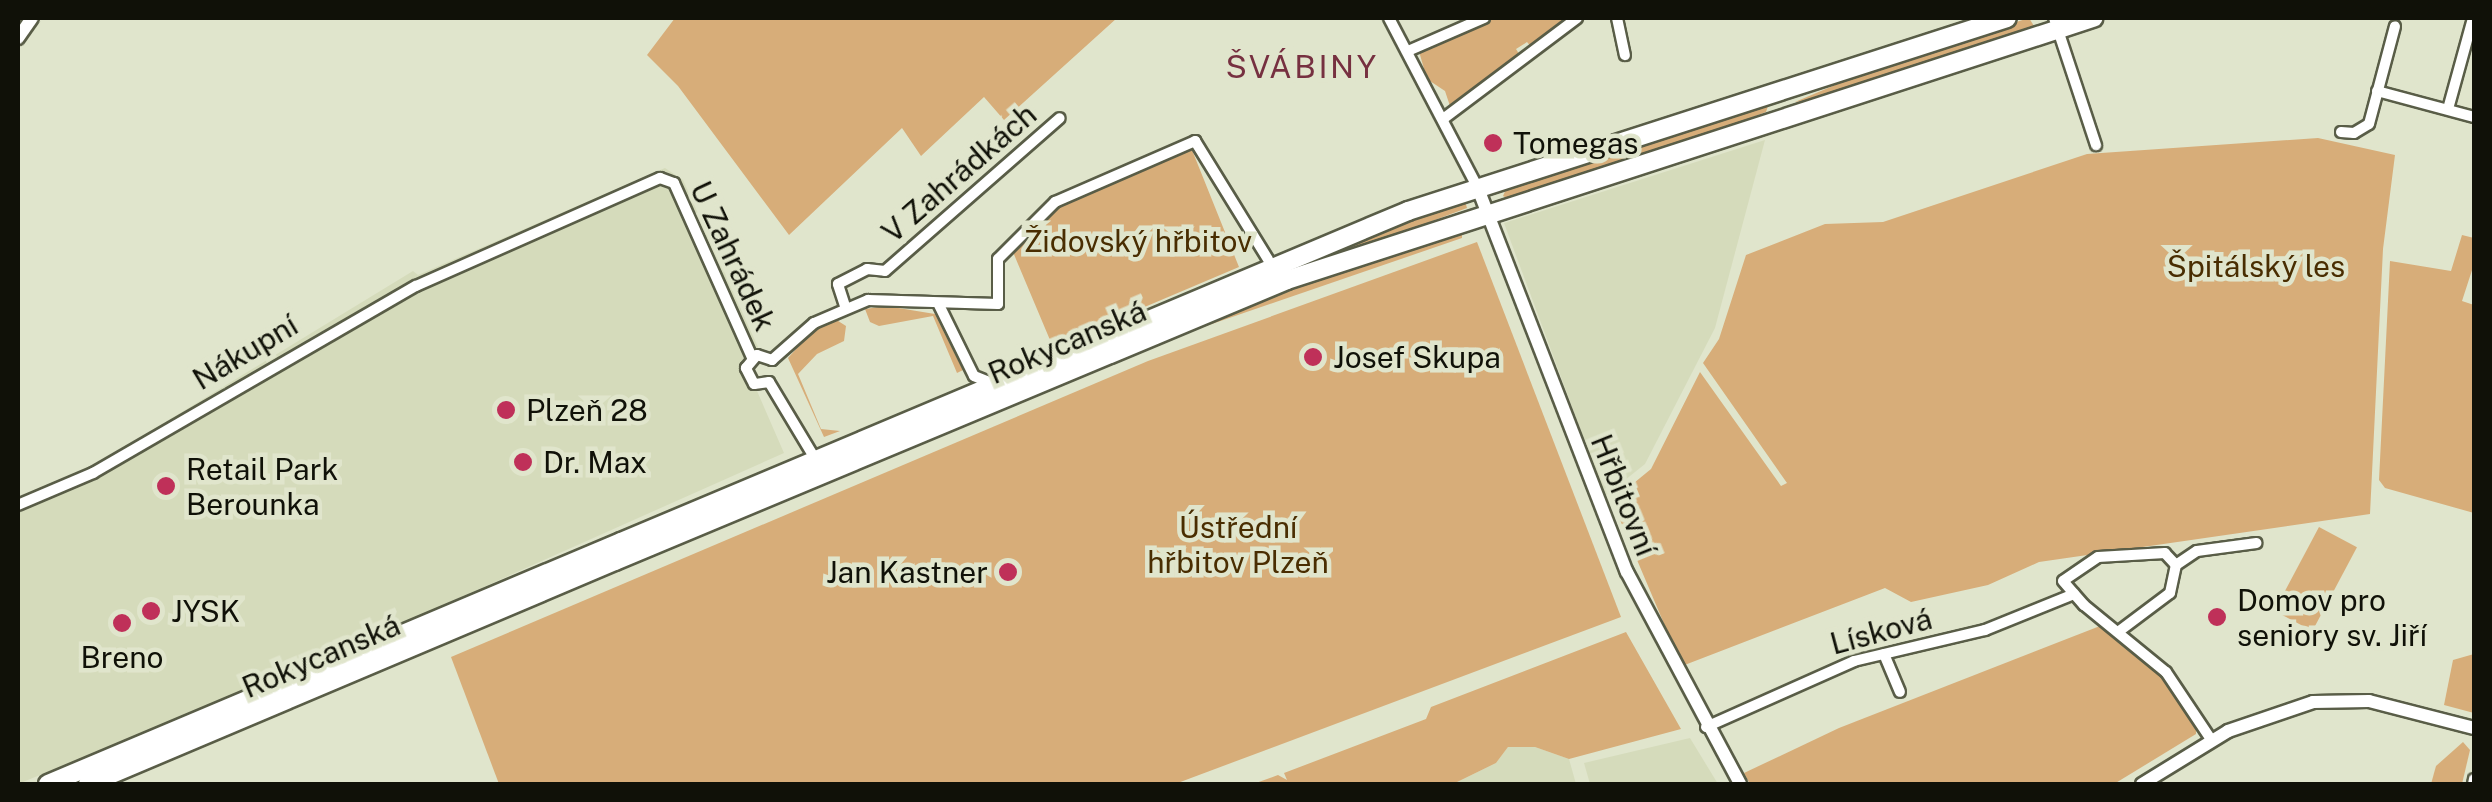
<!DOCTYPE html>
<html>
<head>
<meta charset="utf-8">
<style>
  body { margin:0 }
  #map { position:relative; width:2492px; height:802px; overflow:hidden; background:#e0e5cc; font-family:"Public Sans",sans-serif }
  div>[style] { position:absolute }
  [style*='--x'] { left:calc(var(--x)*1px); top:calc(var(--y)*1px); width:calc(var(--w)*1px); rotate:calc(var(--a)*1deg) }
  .built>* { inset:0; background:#d5dbbb }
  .green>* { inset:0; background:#d7ad79; transform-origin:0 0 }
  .roads { filter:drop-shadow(2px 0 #595d47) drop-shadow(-2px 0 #595d47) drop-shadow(0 2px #595d47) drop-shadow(0 -2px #595d47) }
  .minor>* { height:10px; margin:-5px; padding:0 5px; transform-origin:5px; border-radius:5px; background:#fff }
  .tertiary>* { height:12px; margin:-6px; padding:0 6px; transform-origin:6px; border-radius:6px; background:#fff }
  .primary>* { height:18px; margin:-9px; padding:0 9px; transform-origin:9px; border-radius:9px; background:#fff }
  .trunk>* { height:18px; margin:-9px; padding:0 9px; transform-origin:9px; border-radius:9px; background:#fff }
  .dots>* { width:28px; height:28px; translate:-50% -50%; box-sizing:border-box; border:5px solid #e0e5cc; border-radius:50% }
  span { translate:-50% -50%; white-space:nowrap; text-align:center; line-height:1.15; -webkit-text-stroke:9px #e0e5cc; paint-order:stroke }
  .poi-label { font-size:30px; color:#101108 }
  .left { translate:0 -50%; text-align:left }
  .right { translate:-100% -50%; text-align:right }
  .street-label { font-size:30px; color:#101108 }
  .park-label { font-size:30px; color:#492d01 }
  .neighbourhood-label { font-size:32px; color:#763040; letter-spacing:2.5px }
  .frame { position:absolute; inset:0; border:20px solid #101108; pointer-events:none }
</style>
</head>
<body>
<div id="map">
  <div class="built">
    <i style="clip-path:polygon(1765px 140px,1715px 328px,1645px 464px,1605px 496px,1504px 223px)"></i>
    <i style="clip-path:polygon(665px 168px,683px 180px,758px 347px,749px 360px,754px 384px,784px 453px,295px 671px,18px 784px,18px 499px,72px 479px,413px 271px,418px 275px)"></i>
    <i style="clip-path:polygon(1690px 738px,1718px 784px,1590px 784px,1584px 763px)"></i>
    <i style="clip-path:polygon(1508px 747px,1535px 747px,1569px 759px,1576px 784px,1453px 784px,1496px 763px)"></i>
  </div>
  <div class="green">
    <i style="clip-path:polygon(675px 18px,1117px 18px,1004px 120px,984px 97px,921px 156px,902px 128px,789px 235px,678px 86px,647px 55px)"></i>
    <i style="clip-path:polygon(1489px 18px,1572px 18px,1532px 48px,1527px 42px,1516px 49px,1521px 57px,1450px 106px,1445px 91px,1427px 79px,1418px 48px)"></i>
    <i style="clip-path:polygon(2029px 18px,2034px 26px,1825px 98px,1795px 102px,1894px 60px)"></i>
    <i style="clip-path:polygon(1769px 103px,1766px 112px,1665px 150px,1511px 200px,1503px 196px,1507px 187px)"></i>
    <i style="clip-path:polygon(2318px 138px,2395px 155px,2383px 249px,2370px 514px,2039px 562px,1988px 585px,1911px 602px,1885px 588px,1682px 666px,1612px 501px,1651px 469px,1700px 372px,1781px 486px,1787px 483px,1703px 363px,1719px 339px,1746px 255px,1825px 224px,1883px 222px,2087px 154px)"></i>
    <i style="clip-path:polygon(1192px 150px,1239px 267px,1062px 342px,1059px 336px,1050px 340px,1013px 252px,1064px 203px)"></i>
    <i style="clip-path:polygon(1465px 201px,1467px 208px,1255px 287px,834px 459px,1388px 225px)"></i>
    <i style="clip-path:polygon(1462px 228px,1462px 238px,1174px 337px,1231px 308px)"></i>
    <i style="clip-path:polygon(2462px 235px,2474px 238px,2474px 264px,2462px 301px,2474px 305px,2474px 513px,2385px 488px,2379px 480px,2390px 261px,2451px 271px)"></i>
    <i style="clip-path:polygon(1477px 242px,1621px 617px,1175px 784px,499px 784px,451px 657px,1148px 361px)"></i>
    <i style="clip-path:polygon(886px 306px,935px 314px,963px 370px,957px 373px,933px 316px,879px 326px,870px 322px,865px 309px)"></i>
    <i style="clip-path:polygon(835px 319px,846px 326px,844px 341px,817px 354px,798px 374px,821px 429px,840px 431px,824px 437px,788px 358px,816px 327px)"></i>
    <i style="left:2319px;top:527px;width:43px;height:95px;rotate:28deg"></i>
    <i style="clip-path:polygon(2100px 626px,2165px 679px,2196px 724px,2196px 734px,2114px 784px,1750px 784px,1744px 773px,1839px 728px)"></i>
    <i style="clip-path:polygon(1626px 632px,1681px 729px,1569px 759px,1535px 747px,1508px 747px,1496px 763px,1453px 784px,1253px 784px,1278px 775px,1287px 780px,1284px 773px,1426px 719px,1431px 707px)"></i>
    <i style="clip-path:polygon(2474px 654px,2474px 713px,2444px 705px,2453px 660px)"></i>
    <i style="clip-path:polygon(2463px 742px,2470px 750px,2462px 784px,2431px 784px,2436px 766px)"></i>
  </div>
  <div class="roads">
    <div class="minor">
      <i style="--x:1389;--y:18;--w:190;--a:62.4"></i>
      <i style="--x:1617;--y:18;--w:38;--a:78"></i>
      <i style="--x:2054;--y:18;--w:134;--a:71.7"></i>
      <i style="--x:1408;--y:51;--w:83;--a:-23.5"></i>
      <i style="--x:2377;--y:91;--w:100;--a:15"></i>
      <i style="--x:2448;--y:109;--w:94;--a:-74.6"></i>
      <i style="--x:1443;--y:119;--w:168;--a:-37"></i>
      <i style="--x:2341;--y:132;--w:13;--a:4"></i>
      <i style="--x:2354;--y:133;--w:17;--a:-31"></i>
      <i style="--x:2369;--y:124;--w:101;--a:-75.1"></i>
      <i style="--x:939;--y:305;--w:79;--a:63.8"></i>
      <i style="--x:974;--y:376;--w:22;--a:22"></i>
      <i style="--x:845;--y:306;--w:23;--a:-108"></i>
      <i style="--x:838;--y:284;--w:33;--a:-27"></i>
      <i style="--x:867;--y:269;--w:18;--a:6"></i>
      <i style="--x:885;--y:271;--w:232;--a:-41.2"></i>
      <i style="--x:772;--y:360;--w:56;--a:-41.4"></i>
      <i style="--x:814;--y:323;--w:59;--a:-23.1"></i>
      <i style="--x:868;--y:300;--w:130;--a:1.8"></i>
      <i style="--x:998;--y:304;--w:45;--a:-90"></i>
      <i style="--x:998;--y:259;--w:81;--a:-45"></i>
      <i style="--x:1055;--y:202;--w:153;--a:-23.5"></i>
      <i style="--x:1195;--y:141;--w:139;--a:58.3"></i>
      <i style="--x:769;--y:382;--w:93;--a:59"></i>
      <i style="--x:769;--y:382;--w:15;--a:172"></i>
      <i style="--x:754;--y:384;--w:18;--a:-117"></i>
      <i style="--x:746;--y:368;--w:17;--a:-50"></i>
      <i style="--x:757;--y:355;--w:16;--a:18"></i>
      <i style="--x:18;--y:505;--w:82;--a:-23.1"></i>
      <i style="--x:93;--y:473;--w:373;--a:-30.1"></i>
      <i style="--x:416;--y:286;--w:267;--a:-23.9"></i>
      <i style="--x:660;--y:178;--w:15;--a:20"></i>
      <i style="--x:674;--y:183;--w:191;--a:65.9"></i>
      <i style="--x:2176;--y:565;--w:25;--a:-34"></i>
      <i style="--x:2197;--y:551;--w:60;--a:-7.7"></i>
      <i style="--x:2118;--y:632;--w:65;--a:-36.9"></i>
      <i style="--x:2170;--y:593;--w:29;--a:-78"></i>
      <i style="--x:2176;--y:565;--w:16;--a:-133"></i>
      <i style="--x:2165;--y:553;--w:67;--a:176.6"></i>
      <i style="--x:2098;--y:557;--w:42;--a:145.6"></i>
      <i style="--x:2063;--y:581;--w:32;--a:49"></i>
      <i style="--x:2084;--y:605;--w:106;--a:39.3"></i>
      <i style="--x:2166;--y:672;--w:83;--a:56.3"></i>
      <i style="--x:1884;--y:654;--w:41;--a:67.2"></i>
      <i style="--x:1706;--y:727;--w:162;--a:-24"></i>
      <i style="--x:1854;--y:661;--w:135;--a:-13.3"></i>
      <i style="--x:1985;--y:630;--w:96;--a:-22"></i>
      <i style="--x:2473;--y:784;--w:5;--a:-79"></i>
    </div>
    <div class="tertiary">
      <i style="--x:18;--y:38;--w:24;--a:-55"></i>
      <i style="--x:1477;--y:186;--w:414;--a:68.8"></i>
      <i style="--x:1627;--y:572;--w:240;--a:61.9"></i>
      <i style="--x:2142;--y:784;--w:101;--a:-31.6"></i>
      <i style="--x:2228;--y:731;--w:90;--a:-18.8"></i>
      <i style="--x:2313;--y:702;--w:56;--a:-1"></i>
      <i style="--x:2369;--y:701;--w:108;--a:14.4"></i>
    </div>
    <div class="primary">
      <i style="--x:621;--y:542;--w:854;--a:-22.81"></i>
      <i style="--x:1408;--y:211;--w:629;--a:-17.86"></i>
      <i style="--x:615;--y:561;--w:728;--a:-22.69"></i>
      <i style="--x:1287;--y:280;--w:848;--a:-18.01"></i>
    </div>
    <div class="trunk">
      <i style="--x:48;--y:784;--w:622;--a:-22.9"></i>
      <i style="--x:88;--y:784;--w:572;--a:-22.94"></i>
    </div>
  </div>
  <div class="dots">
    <i style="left:1493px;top:143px;background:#bf3059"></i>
    <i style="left:1313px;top:357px;background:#bf3059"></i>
    <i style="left:506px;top:410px;background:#bf3059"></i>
    <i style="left:523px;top:462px;background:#bf3059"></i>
    <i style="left:166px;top:486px;background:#bf3059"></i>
    <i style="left:1008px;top:572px;background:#bf3059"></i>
    <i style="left:151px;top:611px;background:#bf3059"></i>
    <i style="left:2217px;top:617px;background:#bf3059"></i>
    <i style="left:122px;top:623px;background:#bf3059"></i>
  </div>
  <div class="poi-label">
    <span class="left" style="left:1513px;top:143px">Tomegas</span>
    <span class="left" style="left:1333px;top:357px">Josef Skupa</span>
    <span class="left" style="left:526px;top:410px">Plzeň 28</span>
    <span class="left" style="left:543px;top:462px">Dr. Max</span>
    <span class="left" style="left:186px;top:486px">Retail Park<br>Berounka</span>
    <span class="right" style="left:988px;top:572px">Jan Kastner</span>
    <span class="left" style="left:2237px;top:617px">Domov pro<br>seniory sv. Jiří</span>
    <span class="left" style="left:171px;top:611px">JYSK</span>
    <span style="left:122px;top:657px">Breno</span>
  </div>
  <div class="street-label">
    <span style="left:959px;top:173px;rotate:-41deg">V Zahrádkách</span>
    <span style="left:733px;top:256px;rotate:65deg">U Zahrádek</span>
    <span style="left:1067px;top:342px;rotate:-23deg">Rokycanská</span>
    <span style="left:245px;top:352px;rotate:-31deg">Nákupní</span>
    <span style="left:1624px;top:495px;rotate:68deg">Hřbitovní</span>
    <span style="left:1881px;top:631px;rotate:-15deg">Lísková</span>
    <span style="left:321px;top:656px;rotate:-23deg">Rokycanská</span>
  </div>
  <div class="park-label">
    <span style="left:1138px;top:241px">Židovský hřbitov</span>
    <span style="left:2256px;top:266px">Špitálský les</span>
    <span style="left:1238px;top:544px">Ústřední<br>hřbitov Plzeň</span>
  </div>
  <div class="neighbourhood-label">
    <span style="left:1302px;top:67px">ŠVÁBINY</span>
  </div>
  <div class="frame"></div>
</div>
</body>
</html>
